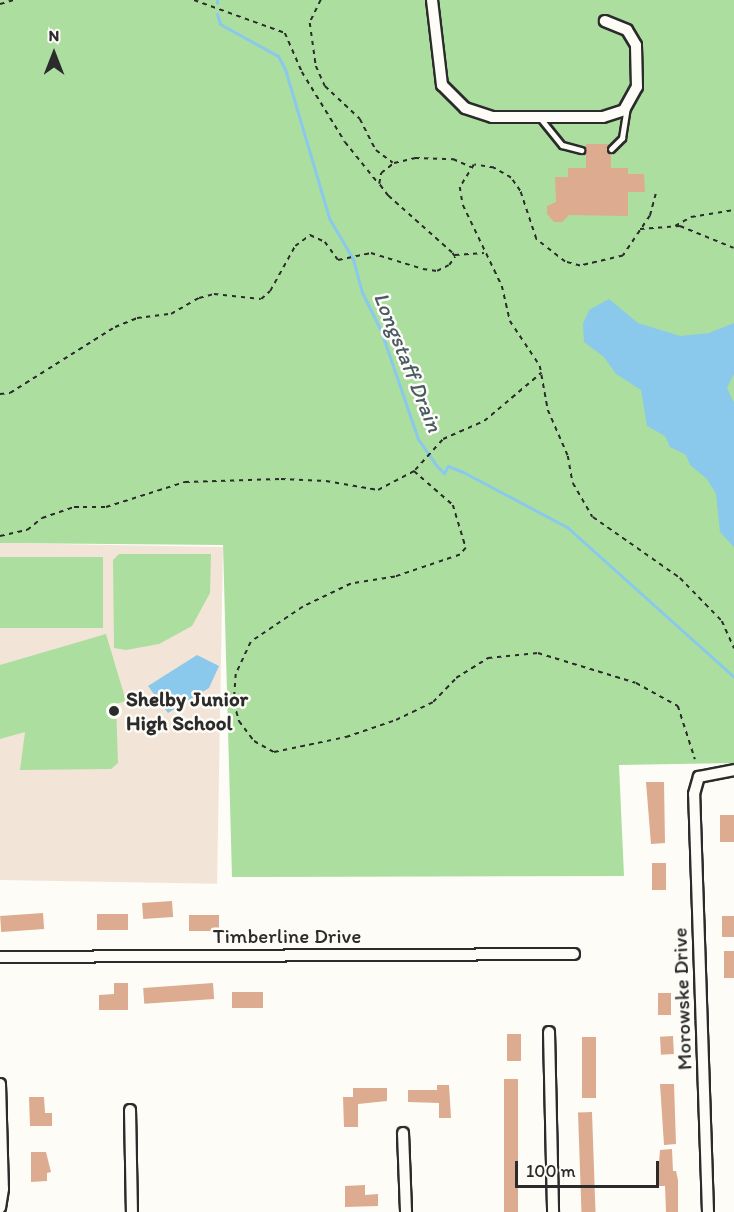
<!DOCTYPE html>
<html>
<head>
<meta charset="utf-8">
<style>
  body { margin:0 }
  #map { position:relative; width:734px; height:1212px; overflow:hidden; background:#fdfcf7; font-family:Itim,sans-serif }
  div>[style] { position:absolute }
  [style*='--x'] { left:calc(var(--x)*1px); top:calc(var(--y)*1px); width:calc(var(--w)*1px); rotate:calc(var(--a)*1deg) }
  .built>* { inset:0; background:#f3e4d8; transform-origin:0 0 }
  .green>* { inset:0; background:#acde9f; transform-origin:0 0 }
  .water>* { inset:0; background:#8ac9eb }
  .stream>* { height:3px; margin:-1.5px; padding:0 1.5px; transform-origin:1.5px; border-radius:1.5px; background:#8ac9eb }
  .building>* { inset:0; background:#ddab8f; transform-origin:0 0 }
  .path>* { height:1.5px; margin-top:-0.75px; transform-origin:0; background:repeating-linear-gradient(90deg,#2b2b2b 0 4.5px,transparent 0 9px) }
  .roads { filter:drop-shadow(2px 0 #2b2b2b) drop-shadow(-2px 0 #2b2b2b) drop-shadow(0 2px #2b2b2b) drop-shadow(0 -2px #2b2b2b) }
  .service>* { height:5px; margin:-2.5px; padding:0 2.5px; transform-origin:2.5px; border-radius:2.5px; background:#fdfcf7 }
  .minor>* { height:10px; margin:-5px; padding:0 5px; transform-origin:5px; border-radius:5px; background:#fdfcf7 }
  .dots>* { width:16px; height:16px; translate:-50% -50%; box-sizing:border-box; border:3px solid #fdfcf7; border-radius:50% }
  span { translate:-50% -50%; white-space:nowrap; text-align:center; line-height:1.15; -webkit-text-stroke:5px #fdfcf7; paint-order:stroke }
  .poi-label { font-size:21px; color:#2b2b2b; font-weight:700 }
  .left { translate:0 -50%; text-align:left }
  .street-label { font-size:21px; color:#2b2b2b }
  .water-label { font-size:22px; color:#485a65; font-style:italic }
  .north { position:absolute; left:24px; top:24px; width:60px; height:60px; -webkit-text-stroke:4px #fdfcf7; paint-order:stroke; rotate:0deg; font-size:16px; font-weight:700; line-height:24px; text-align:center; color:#2b2b2b }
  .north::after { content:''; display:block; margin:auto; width:21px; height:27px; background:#2b2b2b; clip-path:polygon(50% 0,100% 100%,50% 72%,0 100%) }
  .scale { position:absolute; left:515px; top:1161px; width:144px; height:27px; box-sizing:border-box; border:3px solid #2b2b2b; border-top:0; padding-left:8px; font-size:18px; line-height:21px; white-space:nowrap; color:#2b2b2b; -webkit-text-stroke:4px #fdfcf7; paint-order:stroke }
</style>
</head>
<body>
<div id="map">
  <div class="built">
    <i style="left:0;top:543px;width:223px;height:337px;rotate:1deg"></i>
  </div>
  <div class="green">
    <i style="clip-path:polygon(0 0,734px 0,734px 763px,619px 765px,624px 876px,232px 877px,223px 545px,0 543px)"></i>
    <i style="clip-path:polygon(119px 554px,211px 554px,210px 593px,192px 626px,159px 644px,126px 650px,114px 648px,113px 560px)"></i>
    <i style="left:0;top:557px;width:103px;height:71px"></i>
    <i style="clip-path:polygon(106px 634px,126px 701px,116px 704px,118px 763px,111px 769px,20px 770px,25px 732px,0 739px,0 665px)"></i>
  </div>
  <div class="water">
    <i style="clip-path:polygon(609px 299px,638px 323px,680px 336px,709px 333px,734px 323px,734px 374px,727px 388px,734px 403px,734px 547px,720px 532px,716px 494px,707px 479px,690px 465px,686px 455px,670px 447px,665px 436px,647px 426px,641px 390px,616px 374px,604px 357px,584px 342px,583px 324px,589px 310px)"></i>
    <i style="clip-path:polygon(197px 655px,219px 666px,209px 688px,168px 713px,148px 686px)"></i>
  </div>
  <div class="stream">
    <i style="--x:217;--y:0;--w:3;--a:90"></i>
    <i style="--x:217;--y:14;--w:10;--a:73"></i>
    <i style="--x:220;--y:24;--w:66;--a:28.9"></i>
    <i style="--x:278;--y:56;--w:15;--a:62"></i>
    <i style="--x:285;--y:69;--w:155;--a:73.5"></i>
    <i style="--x:329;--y:218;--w:48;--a:59.7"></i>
    <i style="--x:353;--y:259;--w:34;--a:75"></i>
    <i style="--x:362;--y:292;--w:43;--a:64"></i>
    <i style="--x:381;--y:331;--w:114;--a:71.1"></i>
    <i style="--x:418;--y:439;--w:33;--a:55"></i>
    <i style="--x:437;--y:466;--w:10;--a:45"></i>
    <i style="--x:444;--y:473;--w:8;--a:-60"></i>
    <i style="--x:448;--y:466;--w:16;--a:22"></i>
    <i style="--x:463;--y:472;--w:118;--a:27.9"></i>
    <i style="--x:567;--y:527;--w:224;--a:41.9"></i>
  </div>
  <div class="building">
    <i style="clip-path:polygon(586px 144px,609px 144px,606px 150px,611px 154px,611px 168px,628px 168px,628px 174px,644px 174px,645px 192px,628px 192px,628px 216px,569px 215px,562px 222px,554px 222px,547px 214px,547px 206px,556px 202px,555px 177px,568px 177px,568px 168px,586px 168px)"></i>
    <i style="clip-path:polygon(646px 782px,664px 782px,665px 843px,651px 844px)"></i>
    <i style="left:720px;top:815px;width:14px;height:27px"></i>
    <i style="left:666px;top:863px;width:27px;height:14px;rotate:90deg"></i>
    <i style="left:172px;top:901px;width:16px;height:30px;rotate:86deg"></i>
    <i style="left:43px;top:913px;width:16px;height:43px;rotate:86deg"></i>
    <i style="left:97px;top:914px;width:31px;height:16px"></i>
    <i style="left:189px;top:915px;width:30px;height:16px"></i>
    <i style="left:722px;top:916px;width:12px;height:21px"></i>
    <i style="left:724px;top:951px;width:10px;height:27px"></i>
    <i style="clip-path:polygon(114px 983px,128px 983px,128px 1010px,99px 1010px,99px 995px,114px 994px)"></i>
    <i style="left:213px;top:983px;width:16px;height:70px;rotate:86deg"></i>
    <i style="left:232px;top:992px;width:31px;height:16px"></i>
    <i style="left:658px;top:993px;width:13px;height:22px"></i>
    <i style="left:507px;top:1034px;width:14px;height:27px"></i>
    <i style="left:673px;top:1036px;width:18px;height:13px;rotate:87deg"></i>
    <i style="left:582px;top:1037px;width:14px;height:61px"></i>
    <i style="left:504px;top:1079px;width:14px;height:133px"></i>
    <i style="clip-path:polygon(660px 1084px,674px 1084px,676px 1144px,664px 1145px)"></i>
    <i style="clip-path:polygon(437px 1085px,449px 1085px,451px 1118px,439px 1118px,439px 1103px,408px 1102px,408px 1090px,437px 1090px)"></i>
    <i style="clip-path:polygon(353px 1088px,387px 1088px,387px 1101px,358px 1104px,358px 1127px,344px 1127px,343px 1097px,353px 1097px)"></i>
    <i style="clip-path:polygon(29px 1097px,44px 1097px,45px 1113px,52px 1113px,52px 1126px,30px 1126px)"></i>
    <i style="left:592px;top:1112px;width:100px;height:14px;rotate:88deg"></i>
    <i style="clip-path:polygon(672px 1149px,673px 1171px,676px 1171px,678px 1180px,678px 1212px,666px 1212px,665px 1186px,657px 1186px,660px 1150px)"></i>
    <i style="clip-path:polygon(31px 1152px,46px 1152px,51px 1172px,47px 1173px,47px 1181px,31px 1182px)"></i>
    <i style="clip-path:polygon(365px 1185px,365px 1195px,378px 1194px,378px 1206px,345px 1207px,345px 1186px)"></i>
  </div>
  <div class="path">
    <i style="--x:194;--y:0;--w:97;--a:19.9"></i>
    <i style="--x:285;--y:33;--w:43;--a:66.4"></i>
    <i style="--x:302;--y:72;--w:82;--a:58.4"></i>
    <i style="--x:345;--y:142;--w:53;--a:51.2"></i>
    <i style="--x:321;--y:0;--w:25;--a:116"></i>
    <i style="--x:310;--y:23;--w:43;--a:82.1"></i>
    <i style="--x:316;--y:66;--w:22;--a:66"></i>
    <i style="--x:325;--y:86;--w:48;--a:43.3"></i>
    <i style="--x:360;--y:119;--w:35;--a:63"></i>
    <i style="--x:376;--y:150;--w:21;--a:37"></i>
    <i style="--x:0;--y:4;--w:15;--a:-16"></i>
    <i style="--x:656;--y:194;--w:23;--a:105"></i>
    <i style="--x:650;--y:216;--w:48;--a:124"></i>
    <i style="--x:623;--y:256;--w:44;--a:166.9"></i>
    <i style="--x:580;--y:266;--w:16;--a:-165"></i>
    <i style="--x:565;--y:262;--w:37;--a:-142"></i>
    <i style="--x:536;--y:239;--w:51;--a:-108.4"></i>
    <i style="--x:520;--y:191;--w:16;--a:-125"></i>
    <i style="--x:511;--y:178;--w:20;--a:-150"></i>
    <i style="--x:494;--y:168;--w:20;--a:-171"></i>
    <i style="--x:474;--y:165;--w:26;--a:122"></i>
    <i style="--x:460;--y:187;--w:18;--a:81"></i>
    <i style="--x:463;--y:205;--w:90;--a:64.3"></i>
    <i style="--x:502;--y:286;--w:36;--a:77"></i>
    <i style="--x:510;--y:321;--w:54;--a:56.3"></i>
    <i style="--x:540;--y:366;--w:45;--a:79.7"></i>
    <i style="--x:548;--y:410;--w:50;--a:66.5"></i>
    <i style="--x:568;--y:456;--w:27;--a:80"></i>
    <i style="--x:573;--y:483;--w:39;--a:60"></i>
    <i style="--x:593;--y:517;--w:106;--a:35"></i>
    <i style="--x:680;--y:578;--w:60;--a:45.7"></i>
    <i style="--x:722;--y:621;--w:30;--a:66"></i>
    <i style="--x:675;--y:226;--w:18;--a:-29"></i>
    <i style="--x:691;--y:217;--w:44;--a:-9.2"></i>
    <i style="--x:640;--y:229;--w:40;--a:-4.3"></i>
    <i style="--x:680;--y:226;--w:58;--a:22.2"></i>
    <i style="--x:455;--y:255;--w:29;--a:-4"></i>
    <i style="--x:0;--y:394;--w:10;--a:-6"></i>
    <i style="--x:10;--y:393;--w:124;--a:-32.2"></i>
    <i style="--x:115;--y:327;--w:24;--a:-22"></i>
    <i style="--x:137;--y:318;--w:34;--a:-7"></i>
    <i style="--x:171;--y:314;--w:32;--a:-30"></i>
    <i style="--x:199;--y:298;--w:16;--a:-15"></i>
    <i style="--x:214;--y:294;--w:47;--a:6.1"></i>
    <i style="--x:261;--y:299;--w:12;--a:-42"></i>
    <i style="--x:270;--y:291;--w:51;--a:-60.9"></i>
    <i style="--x:295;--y:246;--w:19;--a:-36"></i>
    <i style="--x:310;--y:235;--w:17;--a:25"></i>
    <i style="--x:325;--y:242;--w:22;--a:54"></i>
    <i style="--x:338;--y:260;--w:34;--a:-12"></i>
    <i style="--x:371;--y:253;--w:54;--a:17.1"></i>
    <i style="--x:423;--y:269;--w:14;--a:8"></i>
    <i style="--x:437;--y:271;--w:13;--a:-27"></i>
    <i style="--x:449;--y:265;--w:10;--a:-53"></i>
    <i style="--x:455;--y:257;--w:5;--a:-127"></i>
    <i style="--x:452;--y:253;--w:86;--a:-138.3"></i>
    <i style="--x:388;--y:196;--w:15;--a:-127"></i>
    <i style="--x:379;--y:184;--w:11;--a:-80"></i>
    <i style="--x:381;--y:173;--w:16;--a:-38"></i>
    <i style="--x:394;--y:163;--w:22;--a:-13"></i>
    <i style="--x:415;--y:158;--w:38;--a:2"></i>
    <i style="--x:453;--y:159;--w:20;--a:24"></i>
    <i style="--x:415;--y:470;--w:42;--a:-47.9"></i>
    <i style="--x:443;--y:439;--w:45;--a:-23.7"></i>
    <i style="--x:484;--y:421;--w:75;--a:-40.1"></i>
    <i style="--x:0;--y:536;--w:28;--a:-13"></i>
    <i style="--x:27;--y:530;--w:19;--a:-39"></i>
    <i style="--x:42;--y:518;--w:34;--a:-19"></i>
    <i style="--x:74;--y:507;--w:32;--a:0"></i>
    <i style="--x:106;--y:507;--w:83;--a:-17.6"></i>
    <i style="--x:185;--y:482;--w:96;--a:-1.8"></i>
    <i style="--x:281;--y:479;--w:45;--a:2.5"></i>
    <i style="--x:326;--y:481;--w:53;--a:9.8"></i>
    <i style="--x:378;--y:490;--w:41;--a:-27.8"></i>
    <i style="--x:414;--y:471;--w:52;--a:41.1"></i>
    <i style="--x:453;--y:505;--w:45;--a:73.2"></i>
    <i style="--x:466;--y:548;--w:9;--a:131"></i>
    <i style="--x:460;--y:555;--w:69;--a:161.3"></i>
    <i style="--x:395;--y:577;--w:45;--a:171"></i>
    <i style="--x:351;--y:584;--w:53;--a:154.4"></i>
    <i style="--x:303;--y:607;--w:63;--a:146.1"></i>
    <i style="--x:251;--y:642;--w:35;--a:115"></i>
    <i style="--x:236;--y:674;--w:29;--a:94"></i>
    <i style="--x:234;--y:703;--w:19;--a:74"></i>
    <i style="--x:239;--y:721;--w:25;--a:53"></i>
    <i style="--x:254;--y:741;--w:23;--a:29"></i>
    <i style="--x:274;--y:752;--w:74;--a:-11.8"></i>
    <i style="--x:346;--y:737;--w:53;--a:-18.8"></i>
    <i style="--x:396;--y:720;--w:41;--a:-25.9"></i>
    <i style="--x:433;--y:702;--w:33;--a:-46"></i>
    <i style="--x:456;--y:678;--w:38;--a:-32"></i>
    <i style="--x:488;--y:658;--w:50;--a:-5.7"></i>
    <i style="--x:538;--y:653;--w:102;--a:17"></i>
    <i style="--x:636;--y:683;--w:48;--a:28.7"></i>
    <i style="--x:678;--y:706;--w:56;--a:72.2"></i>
  </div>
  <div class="roads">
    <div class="service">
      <i style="--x:540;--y:118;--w:35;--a:51"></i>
      <i style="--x:562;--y:145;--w:20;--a:15"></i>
      <i style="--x:611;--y:149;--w:16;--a:-45"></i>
      <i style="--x:622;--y:138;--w:30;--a:-81"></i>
    </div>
    <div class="minor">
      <i style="--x:432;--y:0;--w:86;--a:83.3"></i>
      <i style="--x:442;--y:85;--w:33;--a:45"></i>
      <i style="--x:465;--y:108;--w:28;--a:18"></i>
      <i style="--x:492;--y:117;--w:111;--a:0"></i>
      <i style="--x:603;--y:117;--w:22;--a:-18"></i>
      <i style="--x:624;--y:110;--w:26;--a:-61"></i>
      <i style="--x:637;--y:87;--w:42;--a:-91.4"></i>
      <i style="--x:636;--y:45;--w:17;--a:-121"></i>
      <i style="--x:627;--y:30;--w:24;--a:-158"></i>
      <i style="--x:0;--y:957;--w:574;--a:-0.3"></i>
      <i style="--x:549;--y:1032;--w:180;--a:88.7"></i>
      <i style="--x:0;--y:1084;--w:105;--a:88.4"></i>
      <i style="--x:3;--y:1189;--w:19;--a:99"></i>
      <i style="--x:130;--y:1110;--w:102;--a:88.9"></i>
      <i style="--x:403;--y:1133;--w:79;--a:87.8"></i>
      <i style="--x:708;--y:1212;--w:418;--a:-91.9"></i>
      <i style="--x:694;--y:794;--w:18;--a:-74"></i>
      <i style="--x:699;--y:777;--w:36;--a:-11"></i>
    </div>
  </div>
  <div class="dots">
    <i style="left:114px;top:711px;background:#2b2b2b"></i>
  </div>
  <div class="poi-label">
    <span class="left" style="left:126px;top:711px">Shelby Junior<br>High School</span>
  </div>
  <div class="street-label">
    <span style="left:287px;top:936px">Timberline Drive</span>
    <span style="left:682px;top:999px;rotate:-92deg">Morowske Drive</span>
  </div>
  <div class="water-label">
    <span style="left:408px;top:362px;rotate:68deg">Longstaff Drain</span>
  </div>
  <div class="north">N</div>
  <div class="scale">100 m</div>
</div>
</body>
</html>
